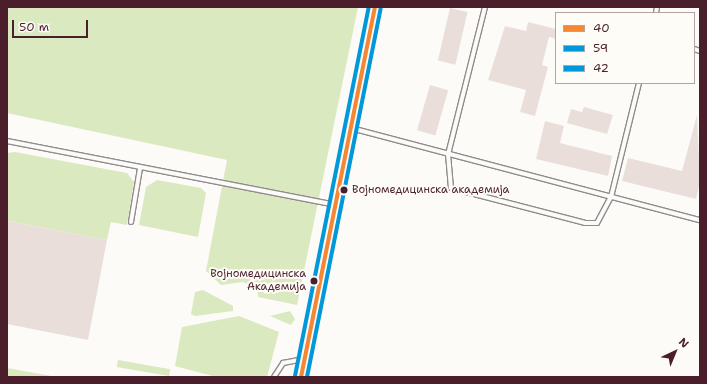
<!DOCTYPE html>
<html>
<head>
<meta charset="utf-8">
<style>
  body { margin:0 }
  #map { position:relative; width:707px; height:384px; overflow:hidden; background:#fcfbf8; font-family:"Shantell Sans",sans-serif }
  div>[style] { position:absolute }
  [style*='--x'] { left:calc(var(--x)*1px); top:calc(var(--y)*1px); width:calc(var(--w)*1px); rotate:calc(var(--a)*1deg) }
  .green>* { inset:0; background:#dae9c0; transform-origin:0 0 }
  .building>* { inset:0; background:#eadedb; transform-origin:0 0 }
  .roads { filter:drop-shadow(1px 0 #928a8b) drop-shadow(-1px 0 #928a8b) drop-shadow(0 1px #928a8b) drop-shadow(0 -1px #928a8b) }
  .service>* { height:4px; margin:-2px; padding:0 2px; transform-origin:2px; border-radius:2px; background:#fbfbf9 }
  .secondary>* { height:11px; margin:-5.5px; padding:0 5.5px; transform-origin:5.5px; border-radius:5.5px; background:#fbfbf9 }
  .bus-1>* { height:4px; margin:-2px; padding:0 2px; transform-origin:2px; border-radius:2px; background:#f58634 }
  .bus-2>* { height:4px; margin:-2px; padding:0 2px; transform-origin:2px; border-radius:2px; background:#0098da }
  .bus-3>* { height:4px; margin:-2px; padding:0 2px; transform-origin:2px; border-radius:2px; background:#0098da }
  .dots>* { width:11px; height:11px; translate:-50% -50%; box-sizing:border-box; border:2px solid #fdfcf7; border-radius:50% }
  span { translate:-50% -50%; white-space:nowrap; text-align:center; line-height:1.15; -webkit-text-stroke:4px #fdfcf7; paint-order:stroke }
  .bus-label { font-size:11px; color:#4a1f2b }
  .left { translate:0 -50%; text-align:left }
  .right { translate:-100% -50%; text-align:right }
  .frame { position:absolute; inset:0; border:8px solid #4a1f2b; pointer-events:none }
  .legend { position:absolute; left:555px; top:12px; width:140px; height:72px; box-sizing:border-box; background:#fdfcf7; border:1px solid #b5a4a5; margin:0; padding:5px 7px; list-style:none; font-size:12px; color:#4a1f2b }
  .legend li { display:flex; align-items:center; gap:8px; height:20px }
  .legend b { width:20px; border:1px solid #b5a4a5 }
  .north { position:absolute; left:655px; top:332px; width:40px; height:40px; -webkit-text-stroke:3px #fdfcf7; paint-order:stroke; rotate:44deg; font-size:11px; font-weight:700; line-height:16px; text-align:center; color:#4a1f2b }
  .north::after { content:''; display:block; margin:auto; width:14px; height:18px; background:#4a1f2b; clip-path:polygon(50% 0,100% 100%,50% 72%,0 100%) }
  .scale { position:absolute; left:12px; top:20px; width:76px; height:18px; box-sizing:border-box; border:2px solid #4a1f2b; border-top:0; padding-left:5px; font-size:12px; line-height:14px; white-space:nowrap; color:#4a1f2b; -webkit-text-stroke:3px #fdfcf7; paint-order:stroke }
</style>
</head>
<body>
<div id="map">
  <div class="green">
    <i style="clip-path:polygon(7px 7px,358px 7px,297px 305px,258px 297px,258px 288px,243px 282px,221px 285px,206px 271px,227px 160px,7px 113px)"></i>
    <i style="clip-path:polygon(15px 152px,127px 173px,134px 182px,127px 225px,111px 222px,107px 240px,7px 221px,7px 153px)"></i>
    <i style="clip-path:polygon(157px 180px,201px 188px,206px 193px,198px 237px,139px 225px,146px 187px)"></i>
    <i style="clip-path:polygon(203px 290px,233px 306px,233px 311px,195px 316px,191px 314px,195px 292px)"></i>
    <i style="clip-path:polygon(290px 311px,295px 319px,291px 325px,270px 316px)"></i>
    <i style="clip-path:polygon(239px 316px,279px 332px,267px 377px,216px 377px,175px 366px,182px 327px)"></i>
    <i style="left:118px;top:360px;width:53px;height:7px;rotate:10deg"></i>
    <i style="clip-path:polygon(7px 368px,57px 377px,7px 377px)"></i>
  </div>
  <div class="building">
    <i style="left:450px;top:8px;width:18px;height:54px;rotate:13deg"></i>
    <i style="clip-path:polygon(528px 22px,556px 29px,556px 39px,549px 37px,542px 65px,548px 67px,535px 116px,520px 112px,526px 90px,488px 80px,505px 26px,526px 31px)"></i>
    <i style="left:430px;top:85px;width:19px;height:47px;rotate:16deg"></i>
    <i style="clip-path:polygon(584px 107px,613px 115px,607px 134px,567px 123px,571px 109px,582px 112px)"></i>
    <i style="clip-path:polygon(697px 115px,700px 183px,696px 199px,622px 181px,628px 158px,682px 171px)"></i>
    <i style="clip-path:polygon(545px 121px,564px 126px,560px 143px,612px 156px,608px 176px,536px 159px)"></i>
    <i style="clip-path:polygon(7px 221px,107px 240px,88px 340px,7px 324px)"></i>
  </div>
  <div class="roads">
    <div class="service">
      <i style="--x:485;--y:7;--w:152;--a:104.1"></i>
      <i style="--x:448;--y:154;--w:34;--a:85"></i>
      <i style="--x:451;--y:188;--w:138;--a:14.6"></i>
      <i style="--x:585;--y:223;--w:12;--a:0"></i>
      <i style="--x:597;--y:223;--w:30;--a:-62"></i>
      <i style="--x:611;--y:197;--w:117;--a:-76.2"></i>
      <i style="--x:656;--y:13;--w:6;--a:-81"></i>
      <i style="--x:694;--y:49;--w:6;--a:18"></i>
      <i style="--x:351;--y:128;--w:361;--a:14.8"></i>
      <i style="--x:7;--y:141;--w:334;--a:11"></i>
      <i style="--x:131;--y:222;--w:55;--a:-80.5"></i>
      <i style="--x:274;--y:377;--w:17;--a:-57"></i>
      <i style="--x:283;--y:363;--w:20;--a:-11"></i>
    </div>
    <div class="secondary">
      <i style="--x:301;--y:377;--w:377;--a:-78.7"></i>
    </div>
  </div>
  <div class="bus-1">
    <i style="--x:301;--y:377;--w:377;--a:-78.7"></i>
  </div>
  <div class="bus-2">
    <i style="--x:307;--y:377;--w:376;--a:-78.7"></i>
  </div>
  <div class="bus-3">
    <i style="--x:295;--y:376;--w:376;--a:-78.7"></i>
  </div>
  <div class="dots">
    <i style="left:344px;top:190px;background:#4a1f2b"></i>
    <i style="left:314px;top:281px;background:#4a1f2b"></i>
  </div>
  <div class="bus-label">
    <span class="left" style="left:352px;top:190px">Војномедицинска академија</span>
    <span class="right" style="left:306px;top:281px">Војномедицинска<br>Академија</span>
  </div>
  <div class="frame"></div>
  <ul class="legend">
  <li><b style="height:5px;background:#f58634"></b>40</li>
  <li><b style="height:5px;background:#0098da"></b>59</li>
  <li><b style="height:5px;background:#0098da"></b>42</li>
  </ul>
  <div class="north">N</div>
  <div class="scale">50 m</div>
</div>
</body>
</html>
